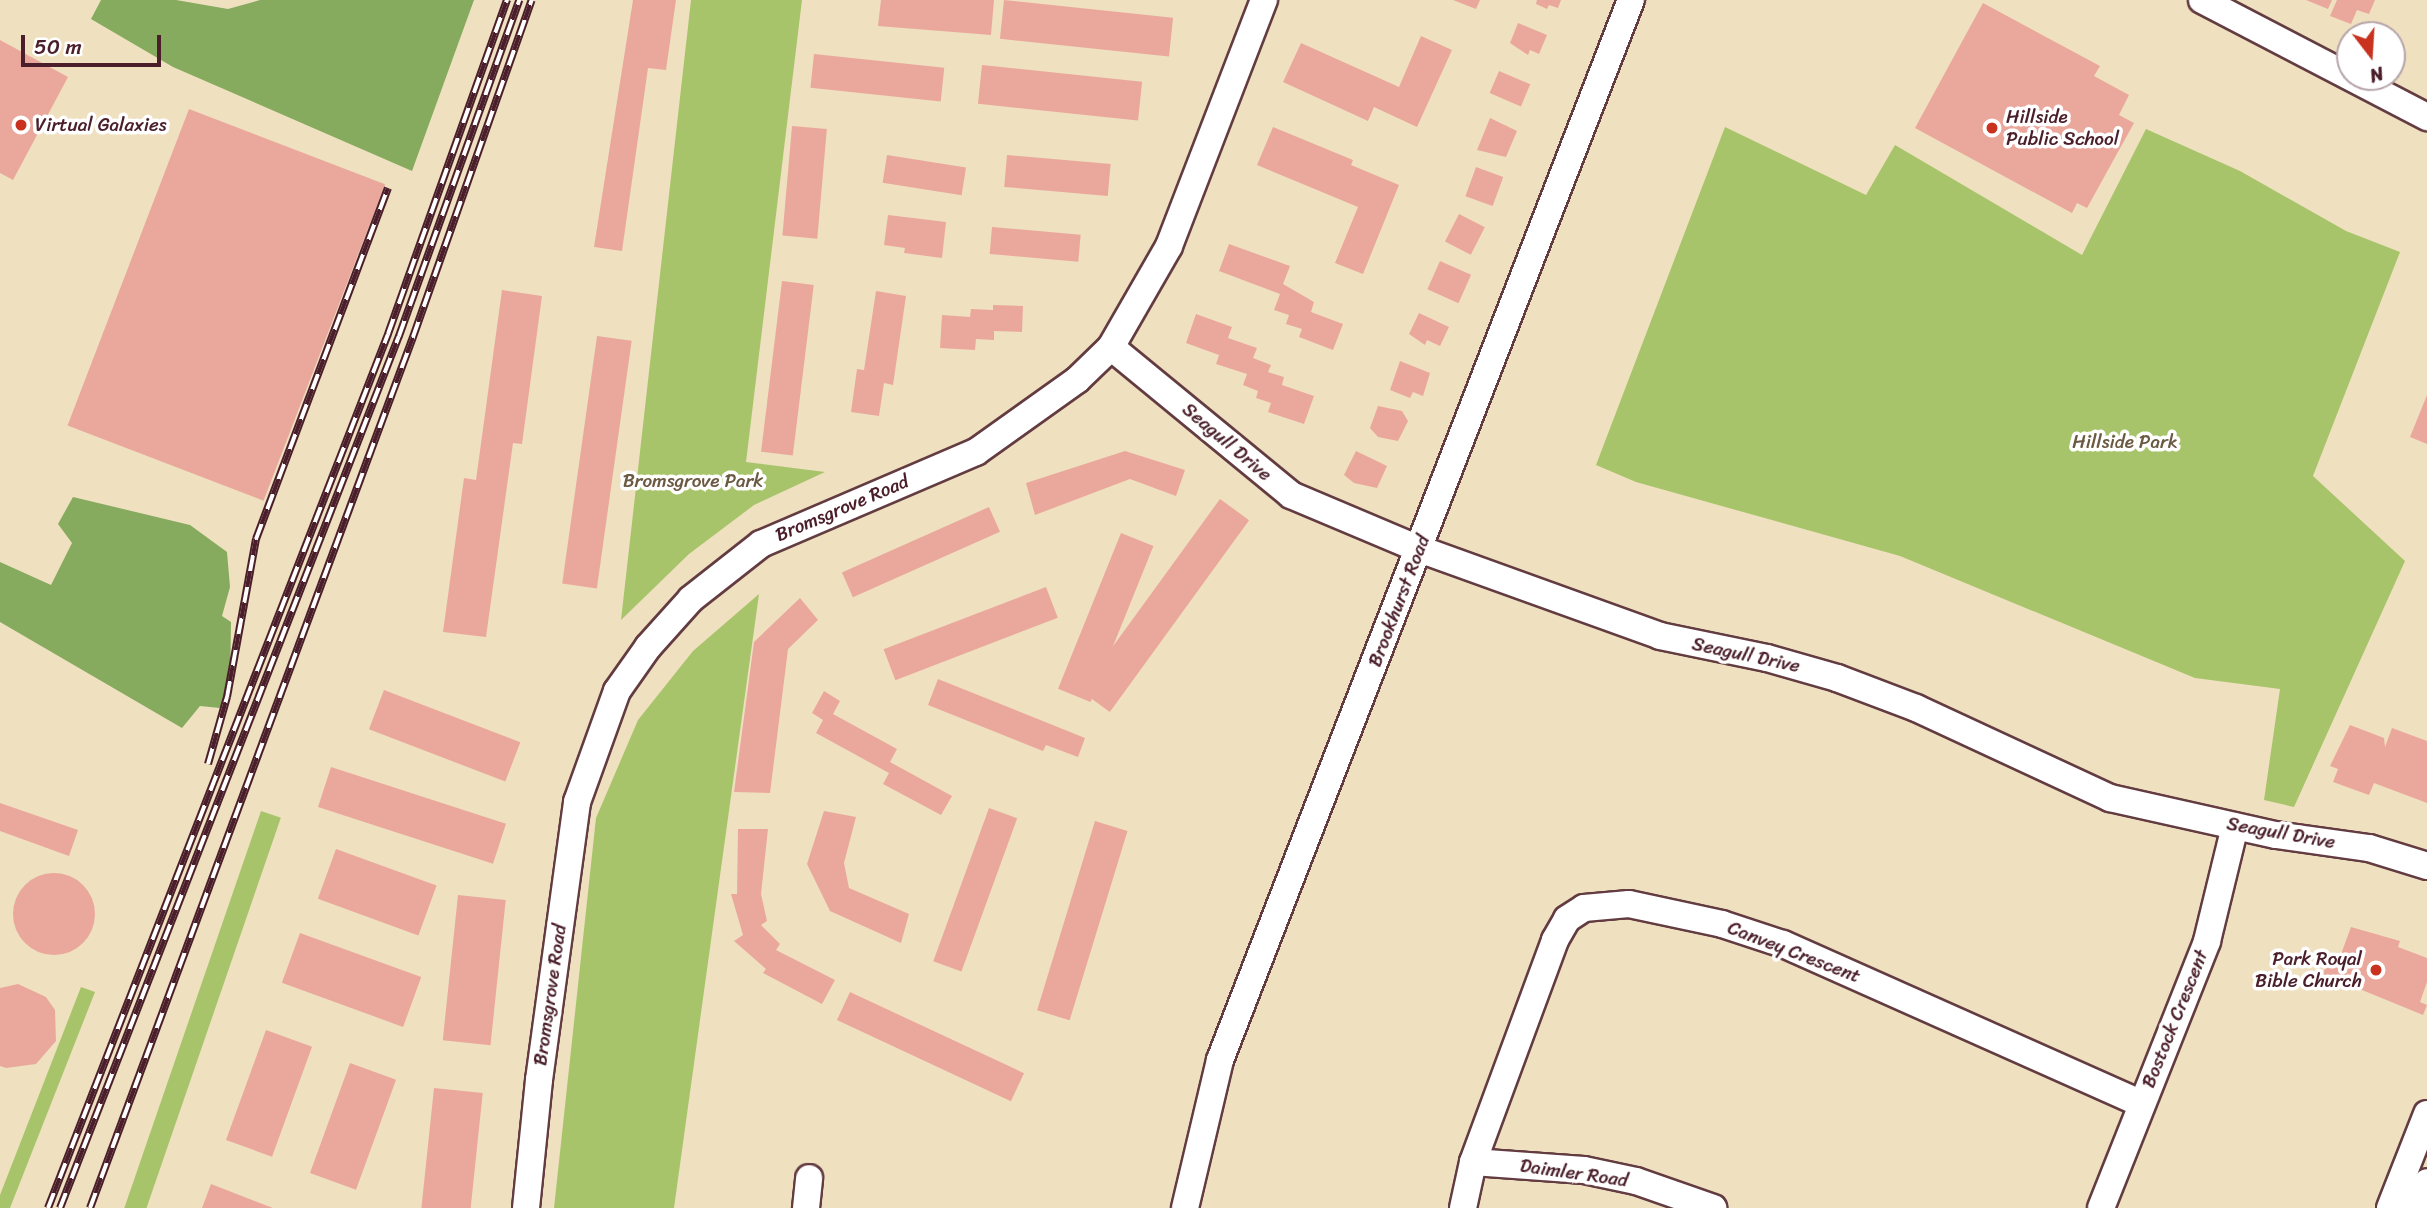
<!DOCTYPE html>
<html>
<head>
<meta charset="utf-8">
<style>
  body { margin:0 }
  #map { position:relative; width:2427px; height:1208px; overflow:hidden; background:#efe0c0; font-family:Sriracha,sans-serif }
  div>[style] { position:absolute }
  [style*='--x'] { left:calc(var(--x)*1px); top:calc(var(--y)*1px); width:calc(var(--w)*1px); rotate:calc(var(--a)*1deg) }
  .green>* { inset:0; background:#a8c46a; transform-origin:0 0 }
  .forest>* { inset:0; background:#86aa5e }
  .building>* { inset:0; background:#eaa89d; transform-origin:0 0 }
  .round { border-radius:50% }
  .roads { filter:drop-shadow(2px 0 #633c41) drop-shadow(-2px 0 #633c41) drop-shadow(0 2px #633c41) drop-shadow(0 -2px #633c41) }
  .minor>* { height:26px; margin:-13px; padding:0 13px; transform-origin:13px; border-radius:13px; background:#fff }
  .rail>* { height:8px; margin-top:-4px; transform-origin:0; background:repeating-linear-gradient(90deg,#fff 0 16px,#4a1f2b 0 32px); box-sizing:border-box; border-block:2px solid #4a1f2b }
  .dots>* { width:19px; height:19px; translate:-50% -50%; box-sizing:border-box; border:4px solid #fff; border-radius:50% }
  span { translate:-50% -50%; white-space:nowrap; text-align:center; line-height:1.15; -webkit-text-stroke:7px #fff; paint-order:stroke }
  .poi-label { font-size:19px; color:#4a1f2b }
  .left { translate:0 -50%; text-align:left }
  .right { translate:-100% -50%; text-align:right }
  .street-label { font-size:19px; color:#4a1f2b }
  .park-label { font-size:19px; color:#6b5941 }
  .north { position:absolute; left:2336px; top:21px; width:70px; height:70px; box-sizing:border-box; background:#fff; border:2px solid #b7a5aa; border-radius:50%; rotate:163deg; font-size:19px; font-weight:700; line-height:28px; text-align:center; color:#4a1f2b }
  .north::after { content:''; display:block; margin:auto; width:24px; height:32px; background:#c8321e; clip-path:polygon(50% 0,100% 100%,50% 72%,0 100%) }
  .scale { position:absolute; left:21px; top:35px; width:140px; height:32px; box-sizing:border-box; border:4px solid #4a1f2b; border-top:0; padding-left:9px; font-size:21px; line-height:24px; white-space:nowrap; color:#4a1f2b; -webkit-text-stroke:5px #fff; paint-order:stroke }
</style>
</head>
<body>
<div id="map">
  <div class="green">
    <i style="clip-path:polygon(691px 0,802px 0,746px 462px,825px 472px,754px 505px,689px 554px,621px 620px)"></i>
    <i style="clip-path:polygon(1725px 127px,1866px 195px,1895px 145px,2082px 255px,2146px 129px,2240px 171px,2346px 231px,2400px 252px,2313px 476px,2405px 561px,2294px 807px,2264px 800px,2280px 689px,2195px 678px,1900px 556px,1636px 482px,1596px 465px)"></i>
    <i style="clip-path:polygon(759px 594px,674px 1208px,554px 1208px,596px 818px,638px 720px,693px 651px)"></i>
    <i style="left:261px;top:811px;width:21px;height:424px;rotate:19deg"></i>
    <i style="clip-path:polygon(81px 987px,95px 992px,10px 1208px,0 1208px,0 1195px)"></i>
  </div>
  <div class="forest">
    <i style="clip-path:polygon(101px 0,176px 0,228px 9px,260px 0,474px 0,412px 171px,173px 67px,91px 19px)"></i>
    <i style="clip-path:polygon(73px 497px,190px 525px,227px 552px,230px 587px,222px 616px,231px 622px,230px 687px,220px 708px,200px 706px,182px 728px,0 622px,0 562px,51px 585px,72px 543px,58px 524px)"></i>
  </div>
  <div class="building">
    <i style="clip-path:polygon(633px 0,676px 0,666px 70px,648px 68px,622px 251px,594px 247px)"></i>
    <i style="clip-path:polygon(881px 0,994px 0,991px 35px,878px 26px)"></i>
    <i style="left:1004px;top:0;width:170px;height:39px;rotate:6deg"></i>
    <i style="clip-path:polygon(1453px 0,1480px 0,1476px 9px)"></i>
    <i style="clip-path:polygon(1537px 0,1561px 0,1558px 8px,1549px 5px,1547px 9px,1536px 4px)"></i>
    <i style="clip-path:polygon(2306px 0,2332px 0,2328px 9px)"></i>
    <i style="clip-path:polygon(2337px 0,2375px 0,2369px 14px,2357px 10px,2351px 24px,2330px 16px)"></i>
    <i style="clip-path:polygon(1983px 3px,2100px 66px,2094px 76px,2129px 95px,2119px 115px,2134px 123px,2087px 208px,2077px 203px,2072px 213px,1915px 128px)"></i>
    <i style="clip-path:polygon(1518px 23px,1547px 35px,1539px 54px,1530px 50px,1528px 55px,1510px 43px)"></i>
    <i style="clip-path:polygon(1421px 36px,1452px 50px,1417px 127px,1374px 107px,1368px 121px,1283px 82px,1301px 43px,1399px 87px)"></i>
    <i style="clip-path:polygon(0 40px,68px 77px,13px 180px,0 173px)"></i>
    <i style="left:814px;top:54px;width:131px;height:34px;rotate:6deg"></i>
    <i style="left:982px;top:65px;width:161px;height:39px;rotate:6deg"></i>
    <i style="left:1499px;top:71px;width:34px;height:24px;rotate:23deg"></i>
    <i style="left:189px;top:109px;width:210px;height:339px;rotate:21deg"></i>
    <i style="clip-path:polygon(1490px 118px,1517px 131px,1506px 157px,1477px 150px)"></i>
    <i style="left:792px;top:126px;width:35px;height:110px;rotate:5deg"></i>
    <i style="clip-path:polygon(1273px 127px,1353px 160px,1351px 165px,1399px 185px,1363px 274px,1335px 263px,1358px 207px,1257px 165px)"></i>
    <i style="left:887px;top:155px;width:80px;height:28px;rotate:9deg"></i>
    <i style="left:1007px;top:155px;width:104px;height:32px;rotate:5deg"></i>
    <i style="left:1476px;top:167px;width:29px;height:31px;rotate:20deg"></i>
    <i style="left:1459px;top:214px;width:29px;height:31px;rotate:27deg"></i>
    <i style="clip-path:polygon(888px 215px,946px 222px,942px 258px,904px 253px,905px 248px,884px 245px)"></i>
    <i style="left:992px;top:227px;width:89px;height:27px;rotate:5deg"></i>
    <i style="clip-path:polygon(1229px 244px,1290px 266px,1283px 284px,1314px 302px,1311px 312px,1343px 324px,1333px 350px,1299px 337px,1302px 329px,1286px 324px,1289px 315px,1274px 310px,1280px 294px,1219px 271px)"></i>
    <i style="left:1440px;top:261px;width:34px;height:31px;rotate:24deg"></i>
    <i style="left:782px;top:281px;width:32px;height:172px;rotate:7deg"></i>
    <i style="clip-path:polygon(502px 290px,542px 296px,522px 444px,513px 443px,486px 637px,443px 632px,464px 478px,476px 480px)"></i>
    <i style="clip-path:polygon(876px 291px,906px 296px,893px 385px,884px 383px,879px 416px,851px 412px,857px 369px,864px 370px)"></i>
    <i style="clip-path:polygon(993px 305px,1023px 306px,1022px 332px,994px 331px,994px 340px,976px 339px,975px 350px,940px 348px,942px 315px,970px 317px,971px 309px,993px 310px)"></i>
    <i style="clip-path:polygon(1419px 313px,1449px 327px,1440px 346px,1427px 340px,1425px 345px,1409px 334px)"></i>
    <i style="clip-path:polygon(1196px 314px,1232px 327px,1228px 338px,1257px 348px,1253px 358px,1271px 365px,1268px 372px,1284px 377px,1282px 385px,1314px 396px,1304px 424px,1268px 412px,1271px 403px,1256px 398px,1258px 391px,1243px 385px,1247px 374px,1216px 364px,1219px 355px,1186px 343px)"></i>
    <i style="left:597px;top:336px;width:35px;height:250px;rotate:8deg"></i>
    <i style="clip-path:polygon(1400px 361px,1430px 373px,1423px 396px,1413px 392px,1410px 398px,1390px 390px)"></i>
    <i style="clip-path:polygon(2427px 395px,2427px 444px,2410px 437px)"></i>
    <i style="clip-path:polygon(1378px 406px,1402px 411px,1408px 421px,1398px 441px,1378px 437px,1370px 428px)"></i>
    <i style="clip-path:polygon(1125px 451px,1185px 470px,1176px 496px,1130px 479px,1035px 515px,1026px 483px)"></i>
    <i style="clip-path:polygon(1356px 451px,1387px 466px,1377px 488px,1354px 483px,1344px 475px)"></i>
    <i style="left:1220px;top:499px;width:36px;height:237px;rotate:36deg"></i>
    <i style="left:989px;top:507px;width:27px;height:161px;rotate:66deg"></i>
    <i style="left:1121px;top:533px;width:35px;height:168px;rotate:22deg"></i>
    <i style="left:1046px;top:587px;width:33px;height:174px;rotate:69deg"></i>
    <i style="clip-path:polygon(800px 598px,818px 620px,788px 649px,770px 793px,734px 792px,754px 642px)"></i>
    <i style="clip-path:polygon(938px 679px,1085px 738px,1078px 757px,1046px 745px,1043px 751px,928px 705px)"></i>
    <i style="left:384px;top:690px;width:146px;height:42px;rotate:21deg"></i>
    <i style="clip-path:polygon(824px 691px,840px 701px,833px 714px,897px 749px,890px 762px,952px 796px,941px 815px,883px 784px,889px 773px,816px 733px,823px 720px,812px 713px)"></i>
    <i style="clip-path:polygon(2350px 725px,2384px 738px,2385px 747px,2392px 728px,2427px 741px,2427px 803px,2374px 783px,2369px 795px,2333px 782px,2338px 769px,2330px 766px)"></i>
    <i style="left:331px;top:767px;width:184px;height:42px;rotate:18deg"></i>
    <i style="clip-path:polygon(0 803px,78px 830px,69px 856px,0 831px)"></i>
    <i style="left:989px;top:808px;width:30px;height:163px;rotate:20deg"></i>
    <i style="clip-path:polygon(824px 811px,856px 817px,844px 863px,849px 888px,909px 914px,901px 943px,830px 911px,807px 864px)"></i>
    <i style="left:1095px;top:821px;width:34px;height:198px;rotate:17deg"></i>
    <i style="clip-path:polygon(738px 829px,768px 829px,761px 894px,767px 921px,761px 925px,780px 944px,776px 950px,835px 980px,822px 1004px,763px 973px,766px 969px,734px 941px,743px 935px,731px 894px,737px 894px)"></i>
    <i style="left:336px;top:849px;width:107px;height:53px;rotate:20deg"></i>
    <i class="round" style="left:13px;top:873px;width:82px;height:82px"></i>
    <i style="left:458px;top:895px;width:48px;height:146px;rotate:6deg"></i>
    <i style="clip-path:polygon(2351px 927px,2400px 941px,2398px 947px,2427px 958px,2427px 982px,2420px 1002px,2427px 1005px,2423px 1015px,2323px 974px,2328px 961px,2337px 965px)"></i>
    <i style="left:300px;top:933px;width:129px;height:53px;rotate:20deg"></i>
    <i style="clip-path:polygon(18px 984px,46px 997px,55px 1010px,56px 1041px,36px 1064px,6px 1068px,0 1066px,0 988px)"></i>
    <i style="left:850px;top:992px;width:192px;height:31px;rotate:25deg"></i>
    <i style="left:266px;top:1030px;width:49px;height:117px;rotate:20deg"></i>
    <i style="left:350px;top:1063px;width:49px;height:117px;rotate:20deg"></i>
    <i style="left:434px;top:1088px;width:49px;height:121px;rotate:6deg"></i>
    <i style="clip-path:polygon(211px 1184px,273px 1208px,202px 1208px)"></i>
  </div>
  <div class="roads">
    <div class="minor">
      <i style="--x:2202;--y:0;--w:254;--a:27.5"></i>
      <i style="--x:1111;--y:347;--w:233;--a:39.4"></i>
      <i style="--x:1291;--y:495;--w:139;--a:22.9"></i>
      <i style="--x:1419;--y:549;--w:256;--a:19.8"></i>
      <i style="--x:1660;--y:636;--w:109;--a:11.6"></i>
      <i style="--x:1767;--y:658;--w:73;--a:15.9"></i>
      <i style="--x:1837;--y:678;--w:85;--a:20.8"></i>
      <i style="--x:1916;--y:708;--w:214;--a:24.9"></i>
      <i style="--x:2110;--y:798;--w:170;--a:12.6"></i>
      <i style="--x:2276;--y:835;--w:94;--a:8"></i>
      <i style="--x:2369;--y:848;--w:61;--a:17.2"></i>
      <i style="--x:1473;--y:1162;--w:111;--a:4.1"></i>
      <i style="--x:1584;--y:1170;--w:53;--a:11.9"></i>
      <i style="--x:1636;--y:1181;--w:82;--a:19.3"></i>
      <i style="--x:526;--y:1208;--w:129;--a:-84.2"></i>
      <i style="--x:539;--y:1080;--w:281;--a:-82.2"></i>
      <i style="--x:577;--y:802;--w:118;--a:-70.2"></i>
      <i style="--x:617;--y:691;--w:54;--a:-54.8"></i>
      <i style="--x:648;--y:647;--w:64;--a:-48.1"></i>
      <i style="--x:691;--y:599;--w:89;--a:-38.2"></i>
      <i style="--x:761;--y:544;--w:234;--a:-23.2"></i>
      <i style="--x:976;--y:452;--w:124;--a:-35.5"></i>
      <i style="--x:1077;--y:380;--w:47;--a:-44.1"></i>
      <i style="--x:1111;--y:347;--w:116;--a:-60.1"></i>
      <i style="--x:1169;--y:246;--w:264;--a:-68.9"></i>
      <i style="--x:806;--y:1208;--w:30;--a:-84"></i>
      <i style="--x:1185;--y:1208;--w:152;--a:-76.7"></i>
      <i style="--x:1220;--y:1060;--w:1137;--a:-68.81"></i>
      <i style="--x:1463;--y:1208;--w:47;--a:-77.7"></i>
      <i style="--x:1473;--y:1162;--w:237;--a:-69.7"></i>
      <i style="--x:1555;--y:940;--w:24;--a:-60"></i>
      <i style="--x:1567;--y:919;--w:20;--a:-33"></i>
      <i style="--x:1584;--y:908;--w:45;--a:-5.1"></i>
      <i style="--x:1629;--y:904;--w:95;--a:12.1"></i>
      <i style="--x:1722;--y:924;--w:64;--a:18.2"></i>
      <i style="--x:1783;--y:944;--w:391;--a:24"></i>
      <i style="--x:2101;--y:1208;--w:287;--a:-68.3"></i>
      <i style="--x:2207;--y:941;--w:118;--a:-76.3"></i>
      <i style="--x:2390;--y:1208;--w:101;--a:-68.5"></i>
      <i style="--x:2416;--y:1208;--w:28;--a:-67"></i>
    </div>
  </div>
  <div class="rail">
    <i style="--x:208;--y:764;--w:70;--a:-74.2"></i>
    <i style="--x:227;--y:697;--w:161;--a:-79.6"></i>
    <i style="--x:256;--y:539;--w:375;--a:-69.4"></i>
    <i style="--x:48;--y:1208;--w:938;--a:-68.74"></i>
    <i style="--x:388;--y:334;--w:355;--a:-70.4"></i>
    <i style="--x:60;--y:1208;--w:936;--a:-68.76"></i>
    <i style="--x:399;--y:336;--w:357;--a:-70.3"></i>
    <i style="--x:90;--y:1208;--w:929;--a:-69.65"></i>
    <i style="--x:413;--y:337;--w:357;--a:-70.6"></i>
  </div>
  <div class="dots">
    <i style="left:21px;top:125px;background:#c8321e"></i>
    <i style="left:1992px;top:128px;background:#c8321e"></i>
    <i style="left:2376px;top:970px;background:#c8321e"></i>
  </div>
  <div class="poi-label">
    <span class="left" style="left:2006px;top:128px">Hillside<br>Public School</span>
    <span class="left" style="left:35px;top:125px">Virtual Galaxies</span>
    <span class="right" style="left:2362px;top:970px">Park Royal<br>Bible Church</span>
  </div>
  <div class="street-label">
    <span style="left:1227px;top:442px;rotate:40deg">Seagull Drive</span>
    <span style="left:842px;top:508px;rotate:-23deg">Bromsgrove Road</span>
    <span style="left:1399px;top:601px;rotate:-69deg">Brookhurst Road</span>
    <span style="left:1746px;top:655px;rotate:12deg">Seagull Drive</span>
    <span style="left:2281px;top:833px;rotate:10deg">Seagull Drive</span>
    <span style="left:1794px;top:952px;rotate:21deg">Canvey Crescent</span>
    <span style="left:550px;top:995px;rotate:-82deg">Bromsgrove Road</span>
    <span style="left:2175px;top:1019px;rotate:-68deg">Bostock Crescent</span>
    <span style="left:1574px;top:1173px;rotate:8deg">Daimler Road</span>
  </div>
  <div class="park-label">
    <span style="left:2125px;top:442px">Hillside Park</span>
    <span style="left:693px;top:481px">Bromsgrove Park</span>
  </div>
  <div class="north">N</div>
  <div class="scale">50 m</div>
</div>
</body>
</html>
